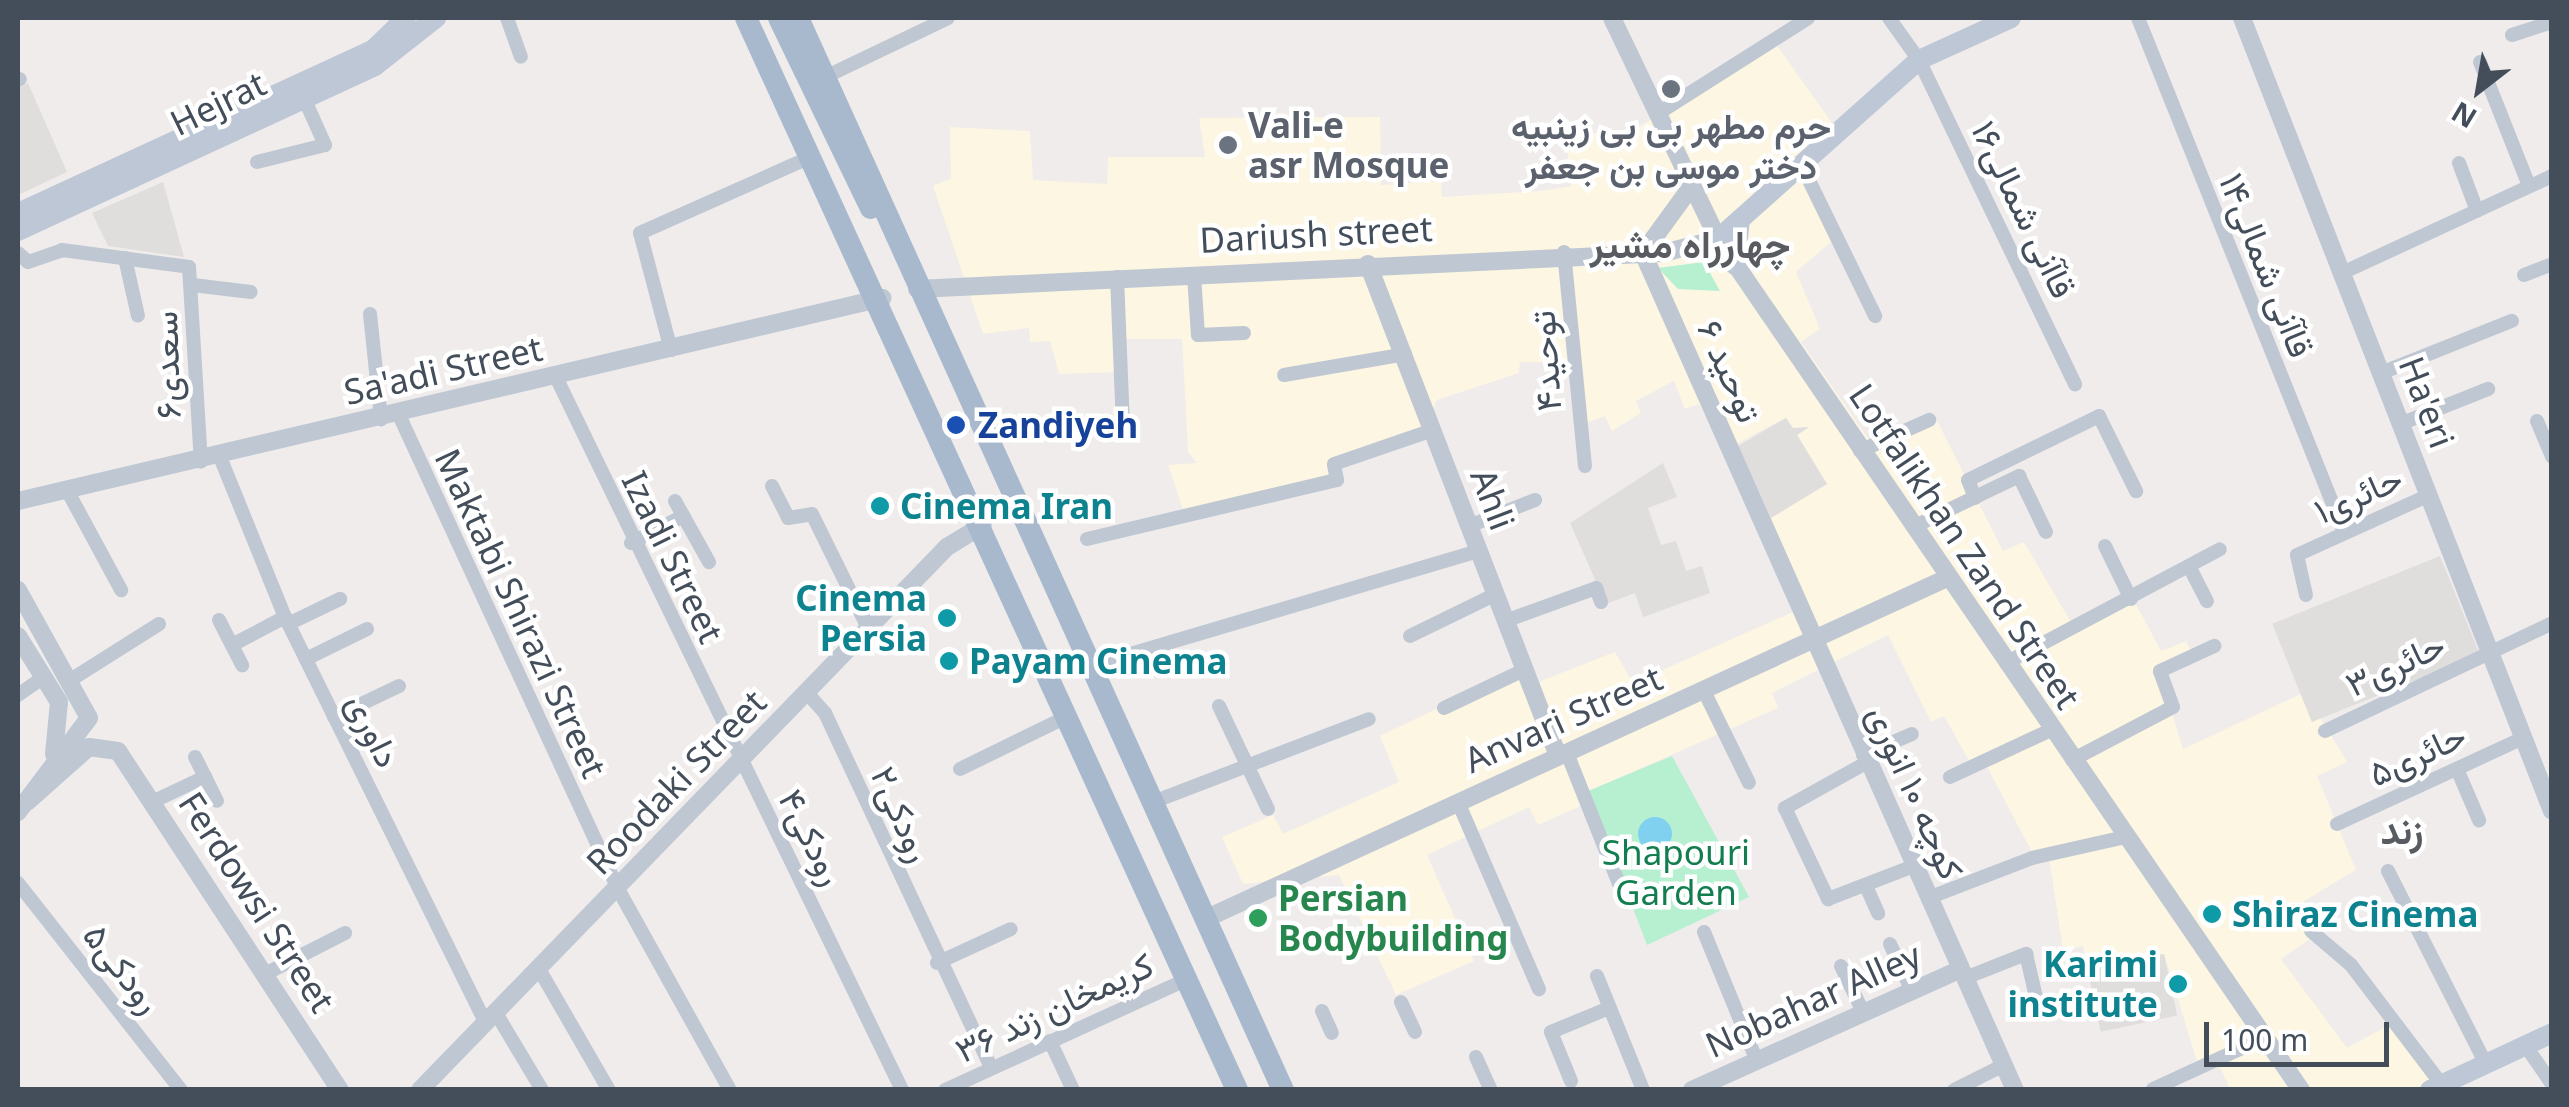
<!DOCTYPE html>
<html>
<head>
<meta charset="utf-8">
<style>
  body { margin:0 }
  #map { position:relative; width:2569px; height:1107px; overflow:hidden; background:#efeceb; font-family:"Noto Sans",Vazirmatn,sans-serif }
  div>[style] { position:absolute }
  [style*='--x'] { left:calc(var(--x)*1px); top:calc(var(--y)*1px); width:calc(var(--w)*1px); rotate:calc(var(--a)*1deg) }
  .commercial>* { inset:0; background:#fcf6e2 }
  .education>* { inset:0; background:#e0dddd; transform-origin:0 0 }
  .green>* { inset:0; background:#b6f0d0 }
  .water>* { inset:0; background:#80d1f0 }
  .round { border-radius:50% }
  .minor>* { height:14px; margin:-7px; padding:0 7px; transform-origin:7px; border-radius:7px; background:#bec7d2 }
  .tertiary>* { height:18px; margin:-9px; padding:0 9px; transform-origin:9px; border-radius:9px; background:#bec7d2 }
  .secondary>* { height:20px; margin:-10px; padding:0 10px; transform-origin:10px; border-radius:10px; background:#bdc7d6 }
  .primary>* { height:22px; margin:-11px; padding:0 11px; transform-origin:11px; border-radius:11px; background:#a9b9cd }
  .dots>* { width:28px; height:28px; translate:-50% -50%; box-sizing:border-box; border:5px solid #fff; border-radius:50% }
  span { translate:-50% -50%; white-space:nowrap; text-align:center; line-height:1.15; -webkit-text-stroke:9px #fff; paint-order:stroke }
  .street-label { font-size:35px; color:#434e5a }
  .worship-label { font-size:35px; color:#5b616d; font-weight:700 }
  .left { translate:0 -50%; text-align:left }
  .transit-label { font-size:35px; color:#164399; font-weight:700 }
  .culture-label { font-size:35px; color:#0d838f; font-weight:700 }
  .right { translate:-100% -50%; text-align:right }
  .park-label { font-size:35px; color:#127e4f }
  .leisure-label { font-size:35px; color:#27864d; font-weight:700 }
  .neighbourhood-label { font-size:38px; color:#585c61; font-weight:700 }
  .frame { position:absolute; inset:0; border:20px solid #434e5a; pointer-events:none }
  .north { position:absolute; left:2429px; top:40px; width:100px; height:100px; -webkit-text-stroke:8px #fff; paint-order:stroke; rotate:211deg; font-size:28px; font-weight:700; line-height:40px; text-align:center; color:#434e5a }
  .north::after { content:''; display:block; margin:auto; width:35px; height:45px; background:#434e5a; clip-path:polygon(50% 0,100% 100%,50% 72%,0 100%) }
  .scale { position:absolute; left:2204px; top:1022px; width:185px; height:45px; box-sizing:border-box; border:5px solid #434e5a; border-top:0; padding-left:12px; font-size:30px; line-height:35px; white-space:nowrap; color:#434e5a; -webkit-text-stroke:8px #fff; paint-order:stroke }
</style>
</head>
<body>
<div id="map">
  <div class="commercial">
    <i style="clip-path:polygon(1776px 44px,1835px 127px,1800px 158px,1832px 241px,1796px 272px,1820px 329px,1801px 342px,1872px 444px,1933px 413px,2003px 551px,2024px 542px,2072px 624px,2132px 597px,2161px 651px,2186px 641px,2192px 654px,2159px 670px,2183px 749px,2305px 692px,2347px 762px,2317px 776px,2356px 870px,2296px 906px,2317px 934px,2281px 959px,2347px 1048px,2398px 1020px,2445px 1089px,2230px 1089px,2220px 1067px,2199px 1068px,2164px 954px,2086px 962px,2083px 946px,2063px 950px,2049px 858px,2033px 854px,1984px 761px,1972px 766px,1944px 716px,1931px 722px,1888px 635px,1772px 693px,1778px 708px,1589px 791px,1592px 801px,1538px 825px,1529px 807px,1427px 855px,1474px 961px,1396px 995px,1339px 875px,1243px 884px,1222px 837px,1273px 815px,1283px 834px,1399px 782px,1380px 736px,1521px 668px,1528px 686px,1615px 652px,1633px 683px,1793px 612px,1763px 522px,1827px 484px,1797px 435px,1809px 427px,1793px 429px,1785px 418px,1725px 450px,1699px 404px,1685px 409px,1674px 381px,1636px 401px,1641px 413px,1612px 431px,1605px 416px,1584px 424px,1574px 363px,1520px 362px,1519px 373px,1437px 400px,1421px 432px,1337px 461px,1341px 480px,1183px 509px,1168px 465px,1197px 463px,1188px 452px,1182px 339px,1124px 339px,1120px 372px,1059px 374px,1050px 341px,1030px 342px,1029px 328px,983px 334px,933px 186px,951px 178px,950px 127px,1030px 131px,1033px 180px,1107px 184px,1108px 157px,1205px 157px,1199px 118px,1380px 117px,1381px 185px,1441px 181px,1442px 197px,1540px 191px,1571px 186px,1566px 136px,1635px 129px)"></i>
  </div>
  <div class="education">
    <i style="clip-path:polygon(28px 83px,67px 172px,18px 195px,18px 88px)"></i>
    <i style="clip-path:polygon(163px 182px,184px 257px,108px 246px,92px 213px)"></i>
    <i style="clip-path:polygon(1786px 418px,1793px 428px,1809px 427px,1797px 435px,1827px 484px,1771px 518px,1738px 446px)"></i>
    <i style="clip-path:polygon(1663px 463px,1677px 497px,1648px 508px,1661px 545px,1676px 541px,1686px 571px,1702px 566px,1710px 593px,1643px 617px,1635px 593px,1606px 604px,1570px 523px)"></i>
    <i style="left:2440px;top:556px;width:106px;height:181px;rotate:68deg"></i>
    <i style="left:2164px;top:954px;width:63px;height:78px;rotate:78deg"></i>
  </div>
  <div class="green">
    <i style="clip-path:polygon(1704px 262px,1720px 291px,1678px 289px,1658px 268px)"></i>
    <i style="clip-path:polygon(1672px 756px,1749px 897px,1647px 945px,1588px 791px)"></i>
  </div>
  <div class="water">
    <i class="round" style="left:1638px;top:817px;width:34px;height:34px"></i>
  </div>
  <div class="minor">
    <i style="--x:507;--y:18;--w:41;--a:70.3"></i>
    <i style="--x:1889;--y:18;--w:52;--a:54.5"></i>
    <i style="--x:1919;--y:60;--w:360;--a:64.3"></i>
    <i style="--x:2138;--y:18;--w:554;--a:68.16"></i>
    <i style="--x:2512;--y:35;--w:42;--a:-18"></i>
    <i style="--x:2480;--y:62;--w:133;--a:68.4"></i>
    <i style="--x:825;--y:77;--w:136;--a:-25.6"></i>
    <i style="--x:18;--y:80;--w:2;--a:-27"></i>
    <i style="--x:1657;--y:114;--w:179;--a:-32.4"></i>
    <i style="--x:257;--y:162;--w:70;--a:-14"></i>
    <i style="--x:325;--y:145;--w:51;--a:-114.1"></i>
    <i style="--x:2459;--y:163;--w:51;--a:69.4"></i>
    <i style="--x:1802;--y:166;--w:167;--a:64"></i>
    <i style="--x:1564;--y:252;--w:215;--a:84.4"></i>
    <i style="--x:18;--y:253;--w:13;--a:42"></i>
    <i style="--x:28;--y:262;--w:36;--a:-19"></i>
    <i style="--x:62;--y:250;--w:128;--a:7.6"></i>
    <i style="--x:189;--y:267;--w:195;--a:86.5"></i>
    <i style="--x:125;--y:258;--w:59;--a:77.4"></i>
    <i style="--x:2342;--y:273;--w:231;--a:-24.8"></i>
    <i style="--x:1194;--y:275;--w:60;--a:86.2"></i>
    <i style="--x:1198;--y:335;--w:46;--a:-2.5"></i>
    <i style="--x:2524;--y:275;--w:30;--a:-21"></i>
    <i style="--x:1117;--y:277;--w:149;--a:87.7"></i>
    <i style="--x:193;--y:285;--w:58;--a:6.9"></i>
    <i style="--x:370;--y:314;--w:106;--a:84"></i>
    <i style="--x:671;--y:350;--w:121;--a:-104.8"></i>
    <i style="--x:640;--y:233;--w:187;--a:-24"></i>
    <i style="--x:2381;--y:373;--w:141;--a:-21.7"></i>
    <i style="--x:1284;--y:375;--w:123;--a:-9.8"></i>
    <i style="--x:556;--y:377;--w:793;--a:64.11"></i>
    <i style="--x:399;--y:415;--w:522;--a:65.2"></i>
    <i style="--x:618;--y:889;--w:230;--a:60.9"></i>
    <i style="--x:2537;--y:421;--w:39;--a:67"></i>
    <i style="--x:2400;--y:424;--w:95;--a:-21.7"></i>
    <i style="--x:1860;--y:451;--w:76;--a:-24.2"></i>
    <i style="--x:220;--y:457;--w:173;--a:67.9"></i>
    <i style="--x:285;--y:617;--w:454;--a:63.7"></i>
    <i style="--x:772;--y:486;--w:36;--a:63"></i>
    <i style="--x:788;--y:518;--w:24;--a:-9"></i>
    <i style="--x:812;--y:514;--w:127;--a:63.8"></i>
    <i style="--x:67;--y:490;--w:114;--a:61.6"></i>
    <i style="--x:1975;--y:498;--w:19;--a:-111"></i>
    <i style="--x:1968;--y:480;--w:146;--a:-26"></i>
    <i style="--x:2099;--y:416;--w:84;--a:63.7"></i>
    <i style="--x:675;--y:501;--w:70;--a:60.9"></i>
    <i style="--x:1469;--y:526;--w:71;--a:-21.5"></i>
    <i style="--x:1913;--y:527;--w:118;--a:-25.7"></i>
    <i style="--x:2019;--y:476;--w:62;--a:64.3"></i>
    <i style="--x:1087;--y:539;--w:257;--a:-13.3"></i>
    <i style="--x:1337;--y:480;--w:16;--a:-101"></i>
    <i style="--x:1334;--y:464;--w:105;--a:-19"></i>
    <i style="--x:631;--y:543;--w:59;--a:-27.4"></i>
    <i style="--x:2105;--y:546;--w:59;--a:63.9"></i>
    <i style="--x:2191;--y:570;--w:35;--a:63"></i>
    <i style="--x:2306;--y:595;--w:41;--a:-102.7"></i>
    <i style="--x:2297;--y:555;--w:145;--a:-24.4"></i>
    <i style="--x:219;--y:620;--w:51;--a:62.9"></i>
    <i style="--x:1505;--y:621;--w:97;--a:-19.9"></i>
    <i style="--x:1596;--y:588;--w:15;--a:70"></i>
    <i style="--x:288;--y:624;--w:58;--a:-25.7"></i>
    <i style="--x:1410;--y:636;--w:96;--a:-26"></i>
    <i style="--x:232;--y:645;--w:60;--a:-27.8"></i>
    <i style="--x:306;--y:659;--w:68;--a:-26.2"></i>
    <i style="--x:2006;--y:663;--w:242;--a:-28"></i>
    <i style="--x:1090;--y:666;--w:405;--a:-16.5"></i>
    <i style="--x:72;--y:679;--w:103;--a:-32.3"></i>
    <i style="--x:1704;--y:691;--w:102;--a:63.9"></i>
    <i style="--x:807;--y:693;--w:27;--a:48"></i>
    <i style="--x:825;--y:713;--w:391;--a:64.9"></i>
    <i style="--x:18;--y:695;--w:32;--a:-35"></i>
    <i style="--x:1219;--y:706;--w:114;--a:64.6"></i>
    <i style="--x:1444;--y:708;--w:89;--a:-25.4"></i>
    <i style="--x:334;--y:717;--w:72;--a:-25.5"></i>
    <i style="--x:2325;--y:731;--w:251;--a:-25.4"></i>
    <i style="--x:1567;--y:753;--w:146;--a:68.3"></i>
    <i style="--x:1863;--y:755;--w:53;--a:-23.2"></i>
    <i style="--x:195;--y:757;--w:49;--a:63.4"></i>
    <i style="--x:2072;--y:760;--w:114;--a:-27.7"></i>
    <i style="--x:2173;--y:707;--w:38;--a:-110"></i>
    <i style="--x:2160;--y:671;--w:60;--a:-24.8"></i>
    <i style="--x:1866;--y:763;--w:93;--a:150.9"></i>
    <i style="--x:1785;--y:808;--w:101;--a:64.7"></i>
    <i style="--x:1828;--y:899;--w:89;--a:-21.1"></i>
    <i style="--x:960;--y:769;--w:120;--a:-26.1"></i>
    <i style="--x:2457;--y:769;--w:56;--a:66.7"></i>
    <i style="--x:1950;--y:777;--w:111;--a:-25"></i>
    <i style="--x:152;--y:802;--w:59;--a:-25.3"></i>
    <i style="--x:1153;--y:802;--w:231;--a:-21"></i>
    <i style="--x:1458;--y:802;--w:204;--a:66.6"></i>
    <i style="--x:2337;--y:824;--w:205;--a:-24.8"></i>
    <i style="--x:2388;--y:871;--w:214;--a:63.1"></i>
    <i style="--x:18;--y:883;--w:263;--a:51.8"></i>
    <i style="--x:1866;--y:886;--w:30;--a:66"></i>
    <i style="--x:1928;--y:898;--w:111;--a:-21"></i>
    <i style="--x:2032;--y:858;--w:95;--a:-12.7"></i>
    <i style="--x:2311;--y:931;--w:52;--a:40.4"></i>
    <i style="--x:2351;--y:965;--w:156;--a:52.8"></i>
    <i style="--x:1704;--y:932;--w:139;--a:67.7"></i>
    <i style="--x:1890;--y:944;--w:52;--a:64.9"></i>
    <i style="--x:937;--y:963;--w:81;--a:-24.7"></i>
    <i style="--x:1841;--y:966;--w:51;--a:64.4"></i>
    <i style="--x:539;--y:969;--w:140;--a:60"></i>
    <i style="--x:265;--y:974;--w:90;--a:-27.1"></i>
    <i style="--x:1597;--y:976;--w:123;--a:68"></i>
    <i style="--x:1965;--y:978;--w:66;--a:-21.5"></i>
    <i style="--x:2026;--y:954;--w:57;--a:76.9"></i>
    <i style="--x:1401;--y:1002;--w:33;--a:65"></i>
    <i style="--x:1322;--y:1011;--w:24;--a:66"></i>
    <i style="--x:496;--y:1013;--w:90;--a:59.1"></i>
    <i style="--x:1050;--y:1041;--w:54;--a:64.9"></i>
    <i style="--x:2525;--y:1045;--w:47;--a:55.3"></i>
    <i style="--x:1476;--y:1057;--w:36;--a:66"></i>
    <i style="--x:1571;--y:1081;--w:53;--a:-112.2"></i>
    <i style="--x:1551;--y:1032;--w:63;--a:-22.5"></i>
    <i style="--x:2153;--y:1089;--w:124;--a:-24.7"></i>
    <i style="--x:945;--y:1090;--w:266;--a:-24.6"></i>
    <i style="--x:1954;--y:1090;--w:56;--a:-26.6"></i>
  </div>
  <div class="tertiary">
    <i style="--x:1612;--y:18;--w:245;--a:64.4"></i>
    <i style="--x:1718;--y:239;--w:1032;--a:55.59"></i>
    <i style="--x:2242;--y:18;--w:851;--a:68.65"></i>
    <i style="--x:1691;--y:187;--w:82;--a:126"></i>
    <i style="--x:1643;--y:253;--w:916;--a:66.04"></i>
    <i style="--x:1368;--y:264;--w:527;--a:68.88"></i>
    <i style="--x:917;--y:289;--w:747;--a:-2.76"></i>
    <i style="--x:1663;--y:253;--w:57;--a:-14.3"></i>
    <i style="--x:18;--y:501;--w:888;--a:-13.22"></i>
    <i style="--x:18;--y:590;--w:146;--a:61"></i>
    <i style="--x:89;--y:718;--w:118;--a:127.1"></i>
    <i style="--x:18;--y:636;--w:78;--a:58.2"></i>
    <i style="--x:59;--y:702;--w:52;--a:95.5"></i>
    <i style="--x:27;--y:802;--w:83;--a:-41.6"></i>
    <i style="--x:89;--y:747;--w:29;--a:8"></i>
    <i style="--x:118;--y:751;--w:405;--a:56.8"></i>
    <i style="--x:1205;--y:919;--w:817;--a:-24.68"></i>
    <i style="--x:420;--y:1090;--w:757;--a:-45.86"></i>
    <i style="--x:947;--y:547;--w:42;--a:-31.4"></i>
    <i style="--x:1692;--y:1090;--w:295;--a:-24.2"></i>
  </div>
  <div class="secondary">
    <i style="--x:18;--y:213;--w:391;--a:-24.7"></i>
    <i style="--x:373;--y:50;--w:46;--a:-44.1"></i>
    <i style="--x:18;--y:231;--w:393;--a:-24.8"></i>
    <i style="--x:375;--y:66;--w:78;--a:-38.2"></i>
    <i style="--x:1718;--y:239;--w:269;--a:-41.7"></i>
    <i style="--x:1919;--y:60;--w:101;--a:-24.5"></i>
    <i style="--x:1735;--y:265;--w:46;--a:-83.8"></i>
    <i style="--x:2430;--y:1090;--w:135;--a:-25"></i>
  </div>
  <div class="primary">
    <i style="--x:746;--y:18;--w:1179;--a:65.39"></i>
    <i style="--x:779;--y:18;--w:211;--a:64.2"></i>
    <i style="--x:798;--y:18;--w:1177;--a:65.66"></i>
  </div>
  <div class="dots">
    <i style="left:1671px;top:89px;background:#6b7280"></i>
    <i style="left:1228px;top:145px;background:#6b7280"></i>
    <i style="left:956px;top:425px;background:#1a4fb4"></i>
    <i style="left:880px;top:506px;background:#0f9aa8"></i>
    <i style="left:947px;top:618px;background:#0f9aa8"></i>
    <i style="left:949px;top:661px;background:#0f9aa8"></i>
    <i style="left:2212px;top:914px;background:#0f9aa8"></i>
    <i style="left:1258px;top:918px;background:#2e9e5b"></i>
    <i style="left:2178px;top:984px;background:#0f9aa8"></i>
  </div>
  <div class="street-label">
    <span style="left:218px;top:103px;rotate:-26deg">Hejrat</span>
    <span style="left:2024px;top:209px;rotate:64deg">قاآنی شمالی۱۶</span>
    <span style="left:1316px;top:234px;rotate:-3deg">Dariush street</span>
    <span style="left:2267px;top:265px;rotate:68deg">قاآنی شمالی۱۴</span>
    <span style="left:1545px;top:361px;rotate:-94deg">توحید۴</span>
    <span style="left:166px;top:365px;rotate:-92deg">سعدی۶</span>
    <span style="left:443px;top:370px;rotate:-13deg">Sa'adi Street</span>
    <span style="left:1730px;top:371px;rotate:66deg">۶ توحید</span>
    <span style="left:2427px;top:402px;rotate:69deg">Ha'eri</span>
    <span style="left:2358px;top:494px;rotate:-24deg">حائری۱</span>
    <span style="left:1493px;top:499px;rotate:69deg">Ahli</span>
    <span style="left:1965px;top:546px;rotate:56deg">Lotfalikhan Zand Street</span>
    <span style="left:673px;top:557px;rotate:64deg">Izadi Street</span>
    <span style="left:521px;top:613px;rotate:65deg">Maktabi Shirazi Street</span>
    <span style="left:2395px;top:664px;rotate:-25deg">حائری۳</span>
    <span style="left:1563px;top:719px;rotate:-24deg">Anvari Street</span>
    <span style="left:374px;top:730px;rotate:64deg">داوری</span>
    <span style="left:2417px;top:754px;rotate:-25deg">حائری۵</span>
    <span style="left:676px;top:782px;rotate:-46deg">Roodaki Street</span>
    <span style="left:1916px;top:792px;rotate:66deg">کوچه ۱۰ انوری</span>
    <span style="left:902px;top:814px;rotate:66deg">رودکی۲</span>
    <span style="left:812px;top:837px;rotate:63deg">رودکی۴</span>
    <span style="left:257px;top:902px;rotate:57deg">Ferdowsi Street</span>
    <span style="left:123px;top:968px;rotate:52deg">رودکی۵</span>
    <span style="left:1813px;top:1000px;rotate:-24deg">Nobahar Alley</span>
    <span style="left:1054px;top:1007px;rotate:-25deg">کریمخان زند ۳۶</span>
  </div>
  <div class="worship-label">
    <span class="left" style="left:1248px;top:145px">Vali-e<br>asr Mosque</span>
    <span style="left:1671px;top:146px">حرم مطهر بی بی زینبیه<br>دختر موسی بن جعفر</span>
  </div>
  <div class="transit-label">
    <span class="left" style="left:978px;top:425px">Zandiyeh</span>
  </div>
  <div class="culture-label">
    <span class="left" style="left:900px;top:506px">Cinema Iran</span>
    <span class="right" style="left:927px;top:618px">Cinema<br>Persia</span>
    <span class="left" style="left:969px;top:661px">Payam Cinema</span>
    <span class="left" style="left:2232px;top:914px">Shiraz Cinema</span>
    <span class="right" style="left:2158px;top:984px">Karimi<br>institute</span>
  </div>
  <div class="park-label">
    <span style="left:1676px;top:872px">Shapouri<br>Garden</span>
  </div>
  <div class="leisure-label">
    <span class="left" style="left:1278px;top:918px">Persian<br>Bodybuilding</span>
  </div>
  <div class="neighbourhood-label">
    <span style="left:1690px;top:244px">چهارراه مشیر</span>
    <span style="left:2402px;top:830px">زند</span>
  </div>
  <div class="frame"></div>
  <div class="north">N</div>
  <div class="scale">100 m</div>
</div>
</body>
</html>
